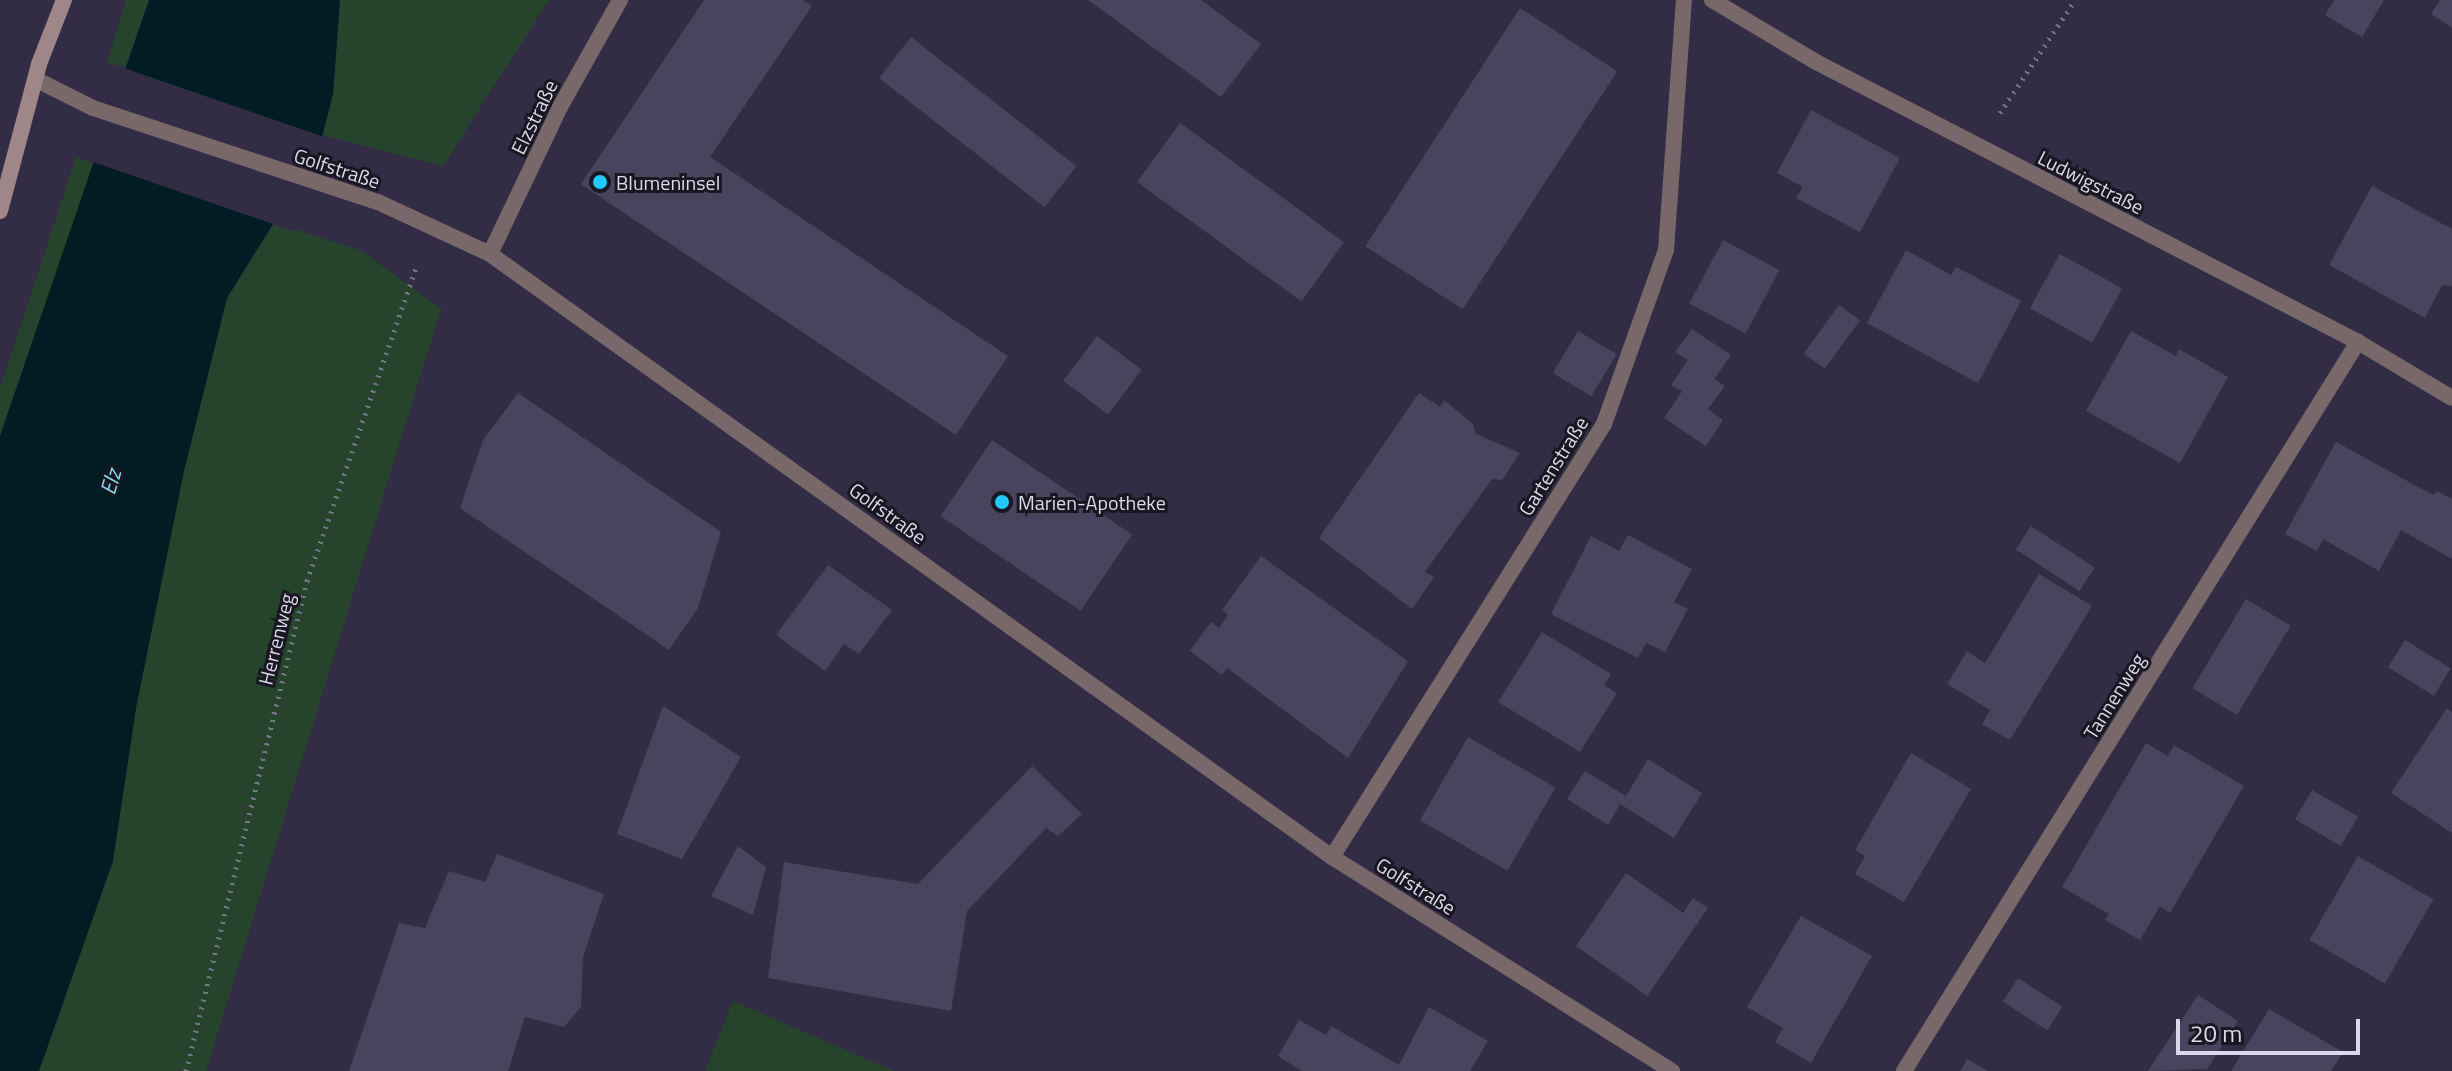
<!DOCTYPE html>
<html>
<head>
<meta charset="utf-8">
<style>
  body { margin:0 }
  #map { position:relative; width:2452px; height:1071px; overflow:hidden; background:#322c45; font-family:"Titillium Web",sans-serif }
  div>[style] { position:absolute }
  [style*='--x'] { left:calc(var(--x)*1px); top:calc(var(--y)*1px); width:calc(var(--w)*1px); rotate:calc(var(--a)*1deg) }
  .green>* { inset:0; background:#26442c }
  .water>* { inset:0; background:#011c23 }
  .pier>* { inset:0; background:#322c45; transform-origin:0 0 }
  .building>* { inset:0; background:#49445e; transform-origin:0 0 }
  .path>* { height:5px; margin-top:-2.5px; transform-origin:0; background:repeating-linear-gradient(90deg,#777388 0 2px,transparent 0 8px) }
  .street>* { height:16px; margin:-8px; padding:0 8px; transform-origin:8px; border-radius:8px; background:#786869 }
  .secondary>* { height:16px; margin:-8px; padding:0 8px; transform-origin:8px; border-radius:8px; background:#9f8689 }
  .dots>* { width:22px; height:22px; translate:-50% -50%; box-sizing:border-box; border:4px solid #191722; border-radius:50% }
  span { translate:-50% -50%; white-space:nowrap; text-align:center; line-height:1.15; -webkit-text-stroke:6px #191722; paint-order:stroke }
  .street-label { font-size:20px; color:#dcdaea }
  .poi-label { font-size:20px; color:#dcdaea }
  .left { translate:0 -50%; text-align:left }
  .water-label { font-size:22px; color:#88def5; font-style:italic }
  .scale { position:absolute; left:2176px; top:1019px; width:184px; height:36px; box-sizing:border-box; border:4px solid #dcdaea; border-top:0; padding-left:10px; font-size:24px; line-height:28px; white-space:nowrap; color:#dcdaea; -webkit-text-stroke:6px #191722; paint-order:stroke }
</style>
</head>
<body>
<div id="map">
  <div class="green">
    <i style="clip-path:polygon(126px 0,149px 0,125px 67px,107px 63px)"></i>
    <i style="clip-path:polygon(340px 0,549px 0,443px 166px,323px 135px,333px 94px)"></i>
    <i style="clip-path:polygon(76px 157px,95px 163px,0 436px,0 388px)"></i>
    <i style="clip-path:polygon(275px 223px,362px 251px,441px 309px,206px 1071px,39px 1071px,113px 861px,136px 708px,184px 471px,227px 298px)"></i>
    <i style="clip-path:polygon(733px 1001px,894px 1071px,705px 1071px)"></i>
  </div>
  <div class="water">
    <i style="clip-path:polygon(149px 0,340px 0,333px 94px,319px 149px,227px 298px,184px 471px,136px 708px,113px 861px,39px 1071px,0 1071px,0 436px)"></i>
  </div>
  <div class="pier">
    <i style="left:121px;top:67px;width:217px;height:99px;rotate:19deg"></i>
  </div>
  <div class="building">
    <i style="clip-path:polygon(704px 0,802px 0,812px 6px,710px 157px,1008px 356px,956px 435px,581px 184px)"></i>
    <i style="clip-path:polygon(1088px 0,1201px 0,1261px 44px,1221px 97px)"></i>
    <i style="clip-path:polygon(2334px 0,2384px 0,2362px 37px,2325px 15px)"></i>
    <i style="clip-path:polygon(2440px 0,2452px 0,2452px 28px,2431px 14px)"></i>
    <i style="left:1520px;top:8px;width:116px;height:284px;rotate:33deg"></i>
    <i style="left:911px;top:37px;width:210px;height:52px;rotate:38deg"></i>
    <i style="clip-path:polygon(1811px 110px,1900px 158px,1860px 232px,1796px 198px,1803px 187px,1777px 173px)"></i>
    <i style="left:1180px;top:123px;width:203px;height:73px;rotate:36deg"></i>
    <i style="clip-path:polygon(2372px 186px,2452px 229px,2452px 286px,2442px 285px,2425px 318px,2329px 265px)"></i>
    <i style="left:1723px;top:240px;width:64px;height:72px;rotate:28deg"></i>
    <i style="clip-path:polygon(1906px 250px,1951px 275px,1956px 267px,2021px 301px,1978px 383px,1867px 323px)"></i>
    <i style="left:2060px;top:254px;width:71px;height:62px;rotate:29deg"></i>
    <i style="left:1839px;top:305px;width:26px;height:60px;rotate:36deg"></i>
    <i style="clip-path:polygon(1692px 329px,1731px 355px,1714px 379px,1725px 386px,1708px 409px,1723px 420px,1706px 446px,1664px 418px,1682px 391px,1671px 385px,1688px 360px,1675px 352px)"></i>
    <i style="left:1578px;top:331px;width:45px;height:49px;rotate:31deg"></i>
    <i style="clip-path:polygon(2131px 331px,2176px 356px,2179px 349px,2228px 377px,2180px 463px,2086px 411px)"></i>
    <i style="left:1097px;top:336px;width:56px;height:56px;rotate:37deg"></i>
    <i style="clip-path:polygon(518px 393px,721px 532px,698px 608px,669px 650px,460px 508px,483px 440px)"></i>
    <i style="clip-path:polygon(1419px 393px,1440px 407px,1444px 400px,1473px 424px,1476px 434px,1520px 453px,1502px 480px,1492px 479px,1425px 572px,1434px 577px,1412px 609px,1319px 538px)"></i>
    <i style="left:992px;top:440px;width:169px;height:92px;rotate:34deg"></i>
    <i style="clip-path:polygon(2336px 442px,2433px 495px,2437px 491px,2452px 499px,2452px 559px,2401px 530px,2379px 571px,2323px 539px,2317px 551px,2285px 534px)"></i>
    <i style="left:2031px;top:526px;width:76px;height:28px;rotate:33deg"></i>
    <i style="clip-path:polygon(1628px 535px,1692px 569px,1674px 602px,1688px 609px,1665px 652px,1646px 643px,1638px 658px,1551px 614px,1591px 536px,1619px 551px)"></i>
    <i style="clip-path:polygon(1261px 556px,1408px 661px,1348px 758px,1227px 668px,1222px 675px,1190px 651px,1211px 622px,1219px 628px,1228px 615px,1222px 610px)"></i>
    <i style="clip-path:polygon(828px 565px,892px 610px,859px 654px,844px 644px,825px 671px,776px 635px)"></i>
    <i style="clip-path:polygon(2039px 574px,2092px 606px,2010px 740px,1982px 724px,1990px 710px,1947px 684px,1967px 651px,1985px 663px)"></i>
    <i style="left:2246px;top:599px;width:52px;height:104px;rotate:31deg"></i>
    <i style="clip-path:polygon(1542px 632px,1611px 674px,1604px 685px,1617px 693px,1580px 752px,1498px 702px)"></i>
    <i style="left:2405px;top:640px;width:54px;height:32px;rotate:32deg"></i>
    <i style="clip-path:polygon(663px 706px,741px 757px,682px 859px,617px 834px)"></i>
    <i style="clip-path:polygon(2447px 708px,2452px 712px,2452px 833px,2391px 793px)"></i>
    <i style="left:1468px;top:737px;width:101px;height:96px;rotate:30deg"></i>
    <i style="clip-path:polygon(2146px 743px,2168px 756px,2174px 745px,2244px 786px,2170px 913px,2160px 906px,2140px 940px,2105px 920px,2109px 914px,2062px 887px)"></i>
    <i style="clip-path:polygon(1911px 753px,1971px 789px,1904px 902px,1855px 874px,1865px 856px,1855px 850px)"></i>
    <i style="clip-path:polygon(1648px 759px,1702px 793px,1674px 838px,1620px 804px,1608px 825px,1567px 799px,1585px 771px,1626px 796px)"></i>
    <i style="clip-path:polygon(1032px 766px,1082px 814px,1058px 836px,1046px 828px,967px 911px,951px 1011px,768px 978px,784px 862px,918px 884px)"></i>
    <i style="left:2312px;top:790px;width:53px;height:34px;rotate:30deg"></i>
    <i style="clip-path:polygon(738px 846px,766px 867px,753px 915px,711px 896px)"></i>
    <i style="clip-path:polygon(497px 854px,604px 894px,583px 957px,581px 1007px,564px 1027px,525px 1017px,508px 1071px,349px 1071px,399px 923px,425px 928px,449px 871px,485px 882px)"></i>
    <i style="left:2358px;top:856px;width:87px;height:97px;rotate:30deg"></i>
    <i style="clip-path:polygon(1626px 873px,1683px 913px,1693px 898px,1708px 908px,1647px 996px,1576px 946px)"></i>
    <i style="clip-path:polygon(1801px 916px,1872px 956px,1811px 1063px,1775px 1042px,1783px 1028px,1747px 1007px)"></i>
    <i style="left:2018px;top:978px;width:53px;height:28px;rotate:33deg"></i>
    <i style="clip-path:polygon(2198px 995px,2238px 1021px,2207px 1069px,2148px 1071px)"></i>
    <i style="clip-path:polygon(1429px 1007px,1488px 1041px,1470px 1071px,1302px 1071px,1278px 1056px,1299px 1020px,1326px 1035px,1331px 1026px,1399px 1065px)"></i>
    <i style="clip-path:polygon(2269px 1009px,2343px 1052px,2331px 1071px,2231px 1071px)"></i>
    <i style="clip-path:polygon(1967px 1059px,1988px 1071px,1960px 1071px)"></i>
  </div>
  <div class="path">
    <i style="--x:2000;--y:113;--w:136;--a:-56.4"></i>
    <i style="--x:186;--y:1071;--w:505;--a:-76.13"></i>
    <i style="--x:307;--y:581;--w:335;--a:-70.8"></i>
  </div>
  <div class="street">
    <i style="--x:1712;--y:0;--w:121;--a:30.8"></i>
    <i style="--x:1816;--y:62;--w:610;--a:27.32"></i>
    <i style="--x:2358;--y:342;--w:109;--a:30.8"></i>
    <i style="--x:35;--y:79;--w:65;--a:26.6"></i>
    <i style="--x:93;--y:108;--w:300;--a:18.3"></i>
    <i style="--x:378;--y:202;--w:123;--a:24.9"></i>
    <i style="--x:490;--y:254;--w:1036;--a:35.61"></i>
    <i style="--x:1332;--y:857;--w:402;--a:32.2"></i>
    <i style="--x:490;--y:254;--w:163;--a:-64.5"></i>
    <i style="--x:560;--y:107;--w:123;--a:-60.7"></i>
    <i style="--x:1332;--y:857;--w:511;--a:-57.86"></i>
    <i style="--x:1604;--y:424;--w:185;--a:-70.4"></i>
    <i style="--x:1666;--y:250;--w:251;--a:-85.9"></i>
    <i style="--x:1904;--y:1071;--w:859;--a:-58.09"></i>
  </div>
  <div class="secondary">
    <i style="--x:0;--y:211;--w:152;--a:-75.1"></i>
    <i style="--x:39;--y:64;--w:69;--a:-68.7"></i>
  </div>
  <div class="dots">
    <i style="left:600px;top:182px;background:#22c9fd"></i>
    <i style="left:1002px;top:502px;background:#22c9fd"></i>
  </div>
  <div class="street-label">
    <span style="left:534px;top:117px;rotate:-64deg">Elzstraße</span>
    <span style="left:337px;top:168px;rotate:18deg">Golfstraße</span>
    <span style="left:2091px;top:182px;rotate:27deg">Ludwigstraße</span>
    <span style="left:1553px;top:466px;rotate:-58deg">Gartenstraße</span>
    <span style="left:888px;top:513px;rotate:36deg">Golfstraße</span>
    <span style="left:276px;top:639px;rotate:-76deg">Herrenweg</span>
    <span style="left:2114px;top:696px;rotate:-58deg">Tannenweg</span>
    <span style="left:1416px;top:886px;rotate:32deg">Golfstraße</span>
  </div>
  <div class="poi-label">
    <span class="left" style="left:616px;top:182px">Blumeninsel</span>
    <span class="left" style="left:1018px;top:502px">Marien-Apotheke</span>
  </div>
  <div class="water-label">
    <span style="left:111px;top:482px;rotate:-74deg">Elz</span>
  </div>
  <div class="scale">20 m</div>
</div>
</body>
</html>
